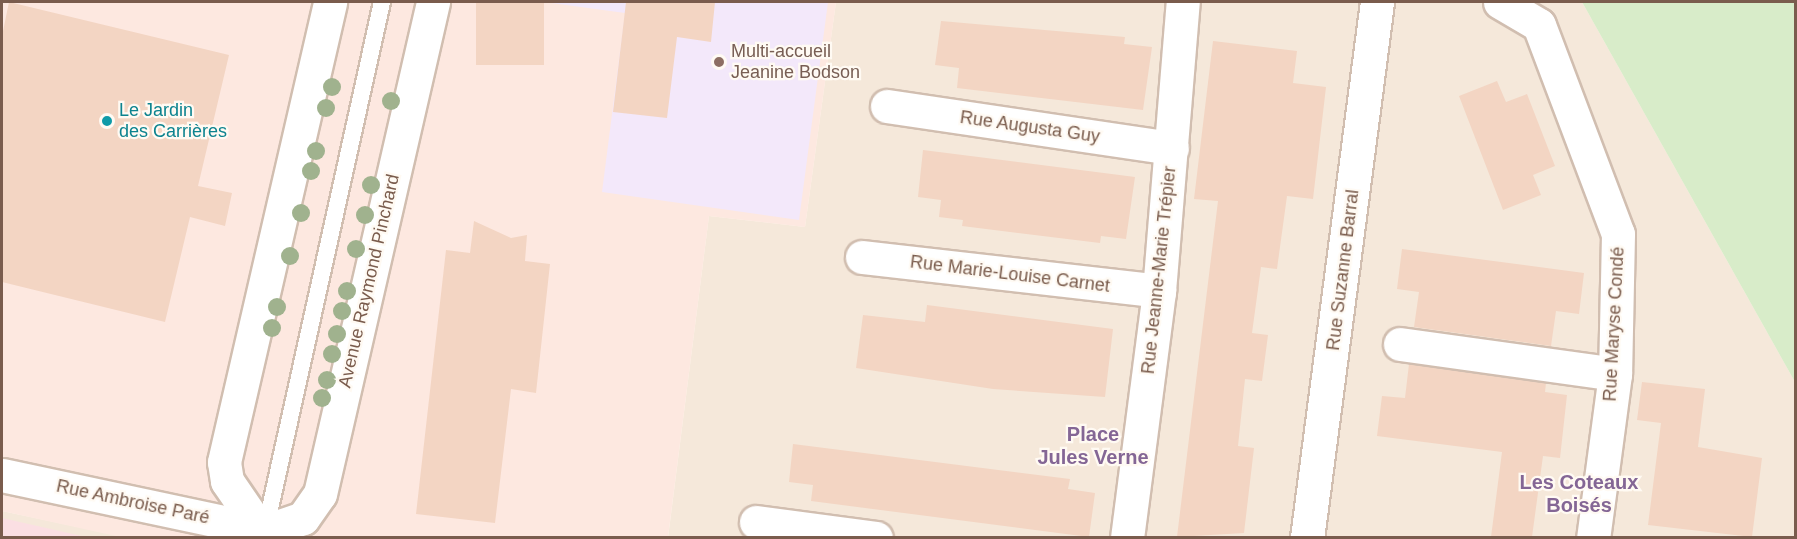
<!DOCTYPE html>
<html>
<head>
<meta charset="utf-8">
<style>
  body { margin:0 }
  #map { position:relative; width:1797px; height:539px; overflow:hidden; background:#fdf6ec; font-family:Helvetica,sans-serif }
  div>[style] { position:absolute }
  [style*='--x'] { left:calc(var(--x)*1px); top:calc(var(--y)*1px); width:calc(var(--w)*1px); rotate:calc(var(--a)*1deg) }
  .residential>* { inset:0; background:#f5e8da }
  .commercial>* { inset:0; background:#fde8e0 }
  .education>* { inset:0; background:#f3e8fa }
  .medical>* { inset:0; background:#fbdfe3 }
  .green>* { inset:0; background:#d8ecc9 }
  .building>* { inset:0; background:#f3d5c3; transform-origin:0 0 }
  .roads { filter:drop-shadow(2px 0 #d1beb0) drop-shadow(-2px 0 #d1beb0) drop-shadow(0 2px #d1beb0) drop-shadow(0 -2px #d1beb0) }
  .service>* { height:16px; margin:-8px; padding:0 8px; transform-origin:8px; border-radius:8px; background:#fff }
  .minor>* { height:33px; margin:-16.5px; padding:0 16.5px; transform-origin:16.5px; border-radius:16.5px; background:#fff }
  .tertiary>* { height:33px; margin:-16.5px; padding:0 16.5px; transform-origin:16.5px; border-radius:16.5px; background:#fff }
  .trees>* { width:18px; height:18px; margin:-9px; border-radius:50%; background:#a0b28e }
  .dots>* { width:16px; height:16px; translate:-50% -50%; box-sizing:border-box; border:3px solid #fffaf3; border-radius:50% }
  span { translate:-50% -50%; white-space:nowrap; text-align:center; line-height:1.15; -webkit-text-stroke:4.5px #fffaf3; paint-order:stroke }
  .education-label { font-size:18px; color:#785e54 }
  .left { translate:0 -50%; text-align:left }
  .culture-label { font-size:18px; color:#0d838f }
  .street-label { font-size:18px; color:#7a5c4d }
  .neighbourhood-label { font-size:20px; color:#846695; font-weight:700 }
  .frame { position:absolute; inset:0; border:3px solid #7a5c4d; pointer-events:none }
</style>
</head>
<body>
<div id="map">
  <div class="residential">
    <i style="clip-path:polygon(836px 2px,1582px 2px,1795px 382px,1795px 537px,668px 538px,709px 216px,805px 227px)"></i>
    <i style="clip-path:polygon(2px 511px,125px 537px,2px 537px)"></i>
  </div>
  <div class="commercial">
    <i style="clip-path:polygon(2px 2px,836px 2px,805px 227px,709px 216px,668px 537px,125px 538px,2px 511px)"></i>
  </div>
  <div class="education">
    <i style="clip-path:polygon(544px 2px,828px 2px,799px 220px,602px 192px,625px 13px)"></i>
  </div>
  <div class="medical">
    <i style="clip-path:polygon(2px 518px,86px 537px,2px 537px)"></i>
  </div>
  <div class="green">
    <i style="clip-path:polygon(1582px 2px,1795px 2px,1795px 382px)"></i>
  </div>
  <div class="building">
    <i style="clip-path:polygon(9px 2px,229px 55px,198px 186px,232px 193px,225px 226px,190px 217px,165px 322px,2px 282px,2px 36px)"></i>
    <i style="left:476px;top:2px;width:68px;height:63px"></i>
    <i style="clip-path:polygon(626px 2px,715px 2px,711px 42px,677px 37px,667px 118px,613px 112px)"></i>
    <i style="clip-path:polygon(941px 21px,1125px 37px,1124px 44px,1152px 47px,1143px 110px,957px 88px,959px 68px,935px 65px)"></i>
    <i style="clip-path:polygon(1213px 41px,1297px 51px,1293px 83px,1326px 87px,1313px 199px,1287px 196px,1277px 269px,1261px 267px,1252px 333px,1268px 335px,1262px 381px,1245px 379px,1238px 446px,1254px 448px,1244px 533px,1177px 537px,1218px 201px,1194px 199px)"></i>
    <i style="clip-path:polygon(1497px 81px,1506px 102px,1527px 94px,1555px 166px,1533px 175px,1541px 195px,1503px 210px,1459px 96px)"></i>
    <i style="clip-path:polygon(923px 150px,1135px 177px,1126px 239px,1101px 236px,1100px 243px,962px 226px,963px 220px,939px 217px,941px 200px,918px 197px)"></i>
    <i style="clip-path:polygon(474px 221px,511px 238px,527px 235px,525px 261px,550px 264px,536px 393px,511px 389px,495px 523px,416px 514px,446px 250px,470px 253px)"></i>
    <i style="clip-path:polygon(1402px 249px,1584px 273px,1579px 314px,1556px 311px,1551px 346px,1414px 327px,1419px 292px,1397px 289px)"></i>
    <i style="clip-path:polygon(927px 305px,1113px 329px,1105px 397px,993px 389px,856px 368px,863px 315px,925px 322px)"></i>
    <i style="clip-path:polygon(1409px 364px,1546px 383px,1545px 392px,1567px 395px,1560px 458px,1543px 456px,1532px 537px,1491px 537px,1502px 452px,1377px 436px,1382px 396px,1405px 398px)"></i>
    <i style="clip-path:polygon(1642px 382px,1705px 389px,1698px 447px,1762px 458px,1752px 537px,1648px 525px,1661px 423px,1637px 420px)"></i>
    <i style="clip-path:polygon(793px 444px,1070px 479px,1068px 489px,1095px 493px,1089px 537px,811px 501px,813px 485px,789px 482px)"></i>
  </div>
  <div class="roads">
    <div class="service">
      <i style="--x:265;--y:531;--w:542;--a:-77.53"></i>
    </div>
    <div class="minor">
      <i style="--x:1500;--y:2;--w:45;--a:30.5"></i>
      <i style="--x:1539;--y:25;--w:223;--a:69.3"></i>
      <i style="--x:1618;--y:234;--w:140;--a:91.2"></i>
      <i style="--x:1615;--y:374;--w:165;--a:97.6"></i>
      <i style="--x:887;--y:106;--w:288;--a:8.4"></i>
      <i style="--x:862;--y:257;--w:299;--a:6.5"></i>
      <i style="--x:1400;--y:344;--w:217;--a:7.9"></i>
      <i style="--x:2;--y:475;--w:269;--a:12"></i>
      <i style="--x:756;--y:522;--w:121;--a:7.6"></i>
      <i style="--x:1127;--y:538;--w:249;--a:-82.6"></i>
      <i style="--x:1159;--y:291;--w:290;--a:-85.3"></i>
      <i style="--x:1307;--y:538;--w:541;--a:-82.56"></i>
    </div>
    <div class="tertiary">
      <i style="--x:265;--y:531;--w:40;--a:-18.9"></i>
      <i style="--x:303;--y:518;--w:29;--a:-55"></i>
      <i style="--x:320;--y:494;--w:505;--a:-77.06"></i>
      <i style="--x:266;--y:538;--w:69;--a:-124.4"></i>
      <i style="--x:227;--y:481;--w:19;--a:-99"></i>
      <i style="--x:224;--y:462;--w:472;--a:-77"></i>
    </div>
  </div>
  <div class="trees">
    <i style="left:332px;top:87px"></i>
    <i style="left:391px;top:101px"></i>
    <i style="left:326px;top:108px"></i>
    <i style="left:316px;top:151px"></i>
    <i style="left:311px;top:171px"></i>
    <i style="left:371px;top:185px"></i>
    <i style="left:301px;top:213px"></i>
    <i style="left:365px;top:215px"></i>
    <i style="left:356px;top:249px"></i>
    <i style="left:290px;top:256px"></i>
    <i style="left:347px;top:291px"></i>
    <i style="left:277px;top:307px"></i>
    <i style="left:342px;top:311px"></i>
    <i style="left:272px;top:328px"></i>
    <i style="left:337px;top:334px"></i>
    <i style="left:332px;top:354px"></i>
    <i style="left:327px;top:380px"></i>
    <i style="left:322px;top:398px"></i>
  </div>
  <div class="dots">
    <i style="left:719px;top:62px;background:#8d6e63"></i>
    <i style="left:107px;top:121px;background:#0f9aa8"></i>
  </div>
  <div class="education-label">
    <span class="left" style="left:731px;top:62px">Multi-accueil<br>Jeanine Bodson</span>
  </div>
  <div class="culture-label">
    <span class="left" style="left:119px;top:121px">Le Jardin<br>des Carrières</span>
  </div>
  <div class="street-label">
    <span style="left:1030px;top:127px;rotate:8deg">Rue Augusta Guy</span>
    <span style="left:1159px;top:270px;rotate:-84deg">Rue Jeanne-Marie Trépier</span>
    <span style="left:1343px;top:270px;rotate:-83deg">Rue Suzanne Barral</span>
    <span style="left:1010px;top:274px;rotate:7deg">Rue Marie-Louise Carnet</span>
    <span style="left:369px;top:281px;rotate:-77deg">Avenue Raymond Pinchard</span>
    <span style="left:1614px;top:324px;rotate:-87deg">Rue Maryse Condé</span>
    <span style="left:133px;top:502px;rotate:12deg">Rue Ambroise Paré</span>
  </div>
  <div class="neighbourhood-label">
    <span style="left:1093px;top:446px">Place<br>Jules Verne</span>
    <span style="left:1579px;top:494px">Les Coteaux<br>Boisés</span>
  </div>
  <div class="frame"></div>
</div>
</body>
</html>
